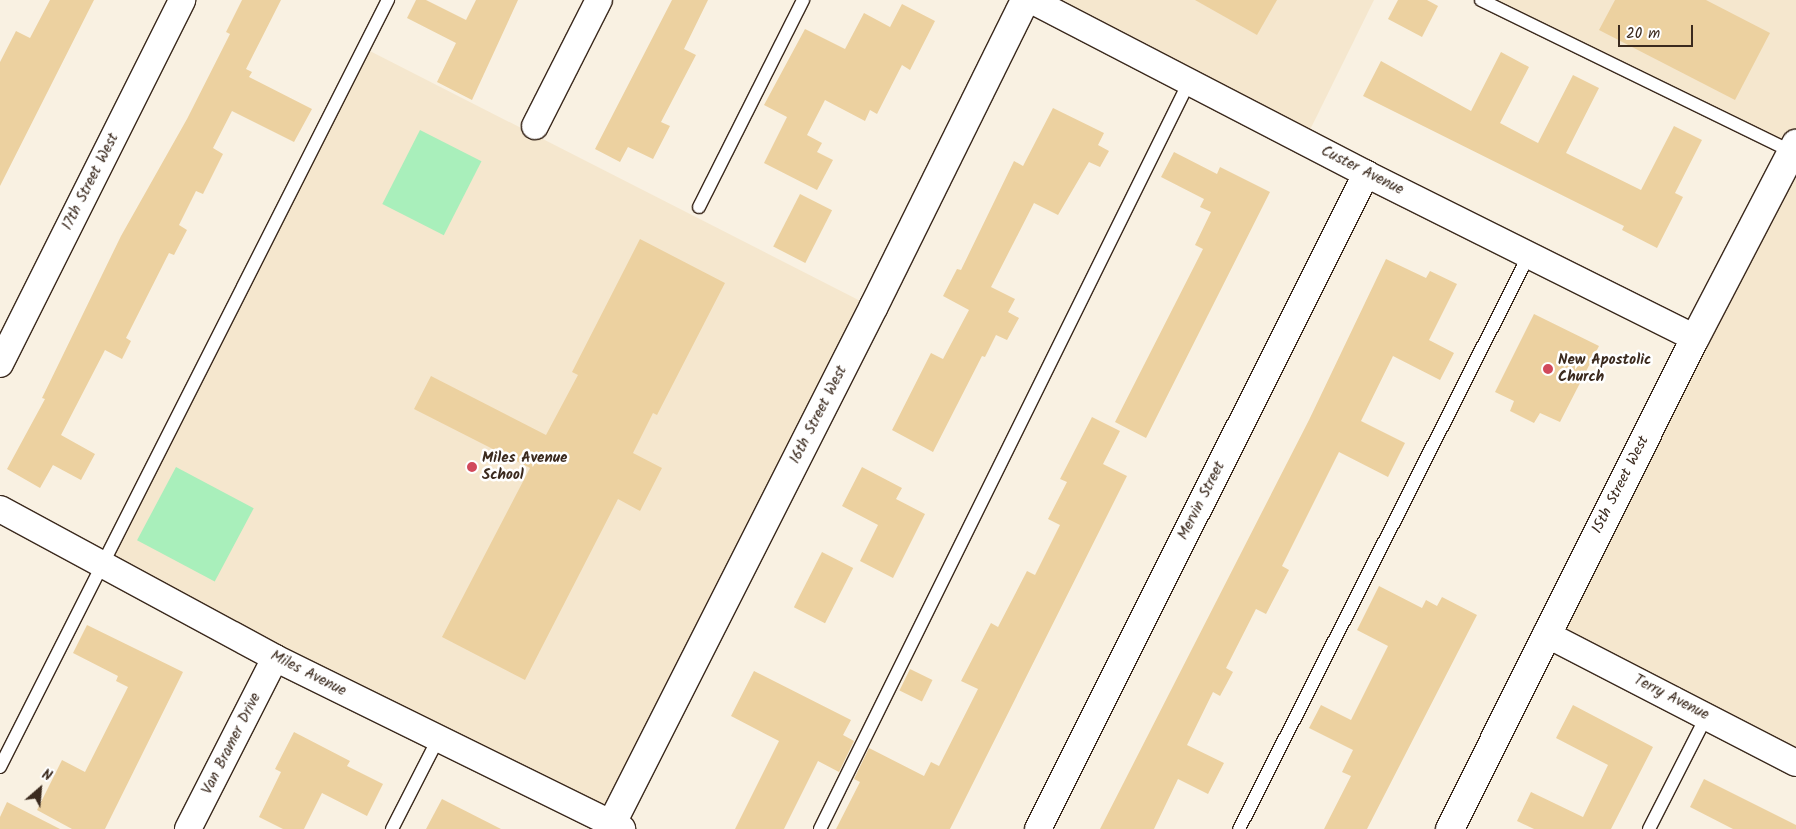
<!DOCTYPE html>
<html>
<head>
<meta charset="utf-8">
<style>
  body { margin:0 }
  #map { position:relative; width:1796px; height:829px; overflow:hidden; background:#f9f1e2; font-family:Kalam,sans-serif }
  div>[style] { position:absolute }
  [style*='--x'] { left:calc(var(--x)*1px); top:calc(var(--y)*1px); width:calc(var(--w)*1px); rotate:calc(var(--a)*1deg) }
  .built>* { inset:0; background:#f5e7ce; transform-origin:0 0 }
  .green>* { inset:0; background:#a9efbb; transform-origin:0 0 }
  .building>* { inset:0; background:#ecd1a0; transform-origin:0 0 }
  .roads { filter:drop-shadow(1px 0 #3b2a1e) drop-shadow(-1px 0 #3b2a1e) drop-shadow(0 1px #3b2a1e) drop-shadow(0 -1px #3b2a1e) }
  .lane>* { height:12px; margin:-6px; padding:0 6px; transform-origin:6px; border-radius:6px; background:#fff }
  .street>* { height:26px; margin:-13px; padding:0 13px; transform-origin:13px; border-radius:13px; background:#fff }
  .secondary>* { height:28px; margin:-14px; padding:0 14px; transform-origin:14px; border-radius:14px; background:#fff }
  .dots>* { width:14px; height:14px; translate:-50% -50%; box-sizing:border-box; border:2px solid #fff; border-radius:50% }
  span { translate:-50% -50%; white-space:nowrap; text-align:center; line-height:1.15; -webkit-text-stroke:5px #fff; paint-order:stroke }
  .street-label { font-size:15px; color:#3b2a1e }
  .poi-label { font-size:15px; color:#3b2a1e; font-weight:700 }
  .left { translate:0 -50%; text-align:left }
  .north { position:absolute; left:15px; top:764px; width:50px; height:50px; -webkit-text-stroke:4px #fff; paint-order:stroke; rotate:27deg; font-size:14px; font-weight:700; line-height:20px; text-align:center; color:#3b2a1e }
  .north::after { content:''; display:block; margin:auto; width:18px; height:22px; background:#3b2a1e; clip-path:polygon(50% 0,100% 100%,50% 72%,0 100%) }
  .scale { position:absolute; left:1618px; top:25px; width:75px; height:22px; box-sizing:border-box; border:2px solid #3b2a1e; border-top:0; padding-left:6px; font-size:15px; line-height:18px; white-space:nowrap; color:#3b2a1e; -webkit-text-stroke:4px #fff; paint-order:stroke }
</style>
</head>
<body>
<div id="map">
  <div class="built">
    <i style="clip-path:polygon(1031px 0,1374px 0,1304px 142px)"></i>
    <i style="clip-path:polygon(1481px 0,1796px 0,1796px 763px,1546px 634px,1792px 152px)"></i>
    <i style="left:364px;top:48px;width:572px;height:580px;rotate:27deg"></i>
  </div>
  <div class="green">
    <i style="left:420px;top:130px;width:69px;height:83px;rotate:27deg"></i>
    <i style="left:176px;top:467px;width:88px;height:83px;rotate:28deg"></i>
  </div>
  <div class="building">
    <i style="clip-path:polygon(50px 0,94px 0,0 186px,0 62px,16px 31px,30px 38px)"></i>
    <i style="clip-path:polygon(242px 0,281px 0,246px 69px,252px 72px,249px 77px,312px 109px,294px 142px,232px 111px,213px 148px,223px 154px,203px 194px,196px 191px,179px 225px,187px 230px,174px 255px,169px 253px,126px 338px,131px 341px,122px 359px,105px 350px,61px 435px,95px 454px,81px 480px,53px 465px,40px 488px,7px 469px,45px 399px,42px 398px,121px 236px,187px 119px,230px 34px,226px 32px)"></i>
    <i style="clip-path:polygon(416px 0,426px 0,466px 20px,476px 0,518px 0,472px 100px,437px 82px,456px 43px,407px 18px)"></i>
    <i style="clip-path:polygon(672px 0,708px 0,684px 49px,696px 55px,661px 122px,670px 126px,653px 159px,628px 147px,620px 162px,595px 149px)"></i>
    <i style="clip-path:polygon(1195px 0,1277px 0,1257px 35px)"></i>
    <i style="clip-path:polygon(1398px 0,1427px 0,1438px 6px,1422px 37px,1388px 19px)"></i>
    <i style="clip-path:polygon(1615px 0,1706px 0,1770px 33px,1735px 100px,1599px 30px)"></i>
    <i style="clip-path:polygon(902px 4px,935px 21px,910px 70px,902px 65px,877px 114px,870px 110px,865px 121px,825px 100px,807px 135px,822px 143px,817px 152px,833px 160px,817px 190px,764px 163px,787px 117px,764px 105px,805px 29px,845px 49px,864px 13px,890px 27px)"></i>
    <i style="clip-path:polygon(1501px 52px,1529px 67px,1500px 123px,1538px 143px,1573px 75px,1599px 88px,1566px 153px,1641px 190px,1674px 126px,1702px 140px,1675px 193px,1683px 197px,1657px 248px,1622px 230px,1624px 226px,1363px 96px,1381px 61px,1471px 111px)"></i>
    <i style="clip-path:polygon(1053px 108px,1104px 133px,1098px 145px,1109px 151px,1100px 167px,1089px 162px,1058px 215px,1034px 203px,991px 287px,1015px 299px,1008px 312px,1019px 318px,1007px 340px,996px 335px,985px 357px,982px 356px,933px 452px,892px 430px,931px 353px,943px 359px,969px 310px,943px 296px,957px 269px,961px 270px,1014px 161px,1023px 166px)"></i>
    <i style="clip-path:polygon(1174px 152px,1217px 174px,1220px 167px,1270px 192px,1146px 438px,1115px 422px,1203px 249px,1195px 245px,1211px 212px,1200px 207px,1204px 199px,1161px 177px)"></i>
    <i style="left:800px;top:194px;width:36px;height:59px;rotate:27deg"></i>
    <i style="clip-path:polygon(640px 239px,725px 283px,657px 415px,653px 413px,633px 453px,662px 468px,640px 511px,618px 499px,525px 680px,442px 637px,530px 468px,414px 409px,431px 376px,546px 435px,578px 375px,572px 372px)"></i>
    <i style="clip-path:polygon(1386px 259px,1426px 278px,1430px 271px,1457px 284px,1429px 340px,1454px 353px,1440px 380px,1393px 356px,1361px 421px,1405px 443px,1388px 477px,1339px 452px,1282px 566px,1289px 570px,1266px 614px,1256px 609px,1226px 668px,1233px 672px,1220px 696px,1213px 692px,1187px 745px,1224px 763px,1208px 794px,1178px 779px,1154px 829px,1100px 829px,1309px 420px)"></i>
    <i style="clip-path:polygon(1534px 314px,1599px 346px,1560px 422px,1540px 413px,1534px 423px,1510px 411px,1514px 401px,1495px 392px)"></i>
    <i style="clip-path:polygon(1092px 417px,1120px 431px,1103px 464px,1127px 476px,950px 829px,836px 829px,860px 782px,854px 779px,869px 748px,924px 776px,931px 762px,939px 766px,978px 689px,961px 681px,991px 623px,998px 627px,1027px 571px,1035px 575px,1060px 525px,1048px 519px,1067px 482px,1060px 479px)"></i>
    <i style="clip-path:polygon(862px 467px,902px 488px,896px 499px,925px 514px,893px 578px,860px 561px,878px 525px,842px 506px)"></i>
    <i style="left:822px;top:552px;width:35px;height:62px;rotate:27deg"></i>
    <i style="clip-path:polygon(1379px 586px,1422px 608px,1426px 600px,1437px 606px,1442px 597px,1477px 615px,1367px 829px,1324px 829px,1351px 776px,1342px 772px,1353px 750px,1309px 728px,1321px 705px,1351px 720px,1388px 646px,1357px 630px)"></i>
    <i style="clip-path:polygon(87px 625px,183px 672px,105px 829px,72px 829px,37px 810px,62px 760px,85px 772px,128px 687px,116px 681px,118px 676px,73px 653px)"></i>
    <i style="left:910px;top:669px;width:25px;height:24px;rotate:26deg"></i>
    <i style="clip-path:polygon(754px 671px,851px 720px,843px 735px,854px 741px,839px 772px,818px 761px,784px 829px,735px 829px,779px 741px,731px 716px)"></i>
    <i style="clip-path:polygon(1573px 705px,1653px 747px,1611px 829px,1534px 829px,1517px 821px,1531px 792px,1583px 817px,1608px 765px,1556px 738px)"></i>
    <i style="clip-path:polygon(294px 732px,350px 761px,347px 766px,383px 784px,367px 816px,322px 793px,304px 829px,283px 829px,259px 817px,281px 772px,275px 769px)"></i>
    <i style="clip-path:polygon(1704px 779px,1796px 825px,1796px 829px,1733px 829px,1690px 807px)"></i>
    <i style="clip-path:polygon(442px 799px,501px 829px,426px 829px)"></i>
    <i style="clip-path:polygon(7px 802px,60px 829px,0 829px,0 817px)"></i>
  </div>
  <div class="roads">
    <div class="lane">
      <i style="--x:1481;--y:0;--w:346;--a:26"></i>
      <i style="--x:699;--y:207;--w:232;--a:-63.3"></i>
      <i style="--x:0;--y:767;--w:860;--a:-63.17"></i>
      <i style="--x:392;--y:829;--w:101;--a:-62.9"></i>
      <i style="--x:820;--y:829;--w:833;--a:-63.71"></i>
      <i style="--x:1239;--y:829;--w:643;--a:-63.2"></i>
      <i style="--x:1649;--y:829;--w:126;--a:-63"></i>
    </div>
    <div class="street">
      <i style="--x:1031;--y:0;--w:377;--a:27.4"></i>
      <i style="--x:1366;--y:174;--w:368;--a:26.5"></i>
      <i style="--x:535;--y:126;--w:141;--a:-63.1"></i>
      <i style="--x:0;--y:364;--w:407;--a:-63.4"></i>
      <i style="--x:0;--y:509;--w:313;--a:28.4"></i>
      <i style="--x:275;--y:658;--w:387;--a:26.2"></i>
      <i style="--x:1546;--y:634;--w:281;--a:27.3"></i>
      <i style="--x:188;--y:829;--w:192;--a:-63"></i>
      <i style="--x:1038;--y:829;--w:733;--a:-63.4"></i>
    </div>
    <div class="secondary">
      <i style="--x:609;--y:829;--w:586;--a:-63.13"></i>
      <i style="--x:874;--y:306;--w:341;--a:-63.7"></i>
      <i style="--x:1450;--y:829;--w:549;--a:-63.48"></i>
      <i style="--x:1695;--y:338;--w:219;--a:-62.5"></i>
    </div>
  </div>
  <div class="dots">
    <i style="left:1548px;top:369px;background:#d1495b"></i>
    <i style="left:472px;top:467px;background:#d1495b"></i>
  </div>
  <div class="street-label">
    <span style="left:1362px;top:171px;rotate:27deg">Custer Avenue</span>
    <span style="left:91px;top:182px;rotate:-63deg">17th Street West</span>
    <span style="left:819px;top:415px;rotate:-63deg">16th Street West</span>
    <span style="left:1621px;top:485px;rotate:-63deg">15th Street West</span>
    <span style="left:1202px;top:501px;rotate:-63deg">Mervin Street</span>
    <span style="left:308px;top:674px;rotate:27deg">Miles Avenue</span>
    <span style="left:1671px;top:698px;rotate:27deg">Terry Avenue</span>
    <span style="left:232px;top:744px;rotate:-63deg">Van Bramer Drive</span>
  </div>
  <div class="poi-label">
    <span class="left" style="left:1558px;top:369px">New Apostolic<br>Church</span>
    <span class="left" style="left:482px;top:467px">Miles Avenue<br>School</span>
  </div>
  <div class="north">N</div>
  <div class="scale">20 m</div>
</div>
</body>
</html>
